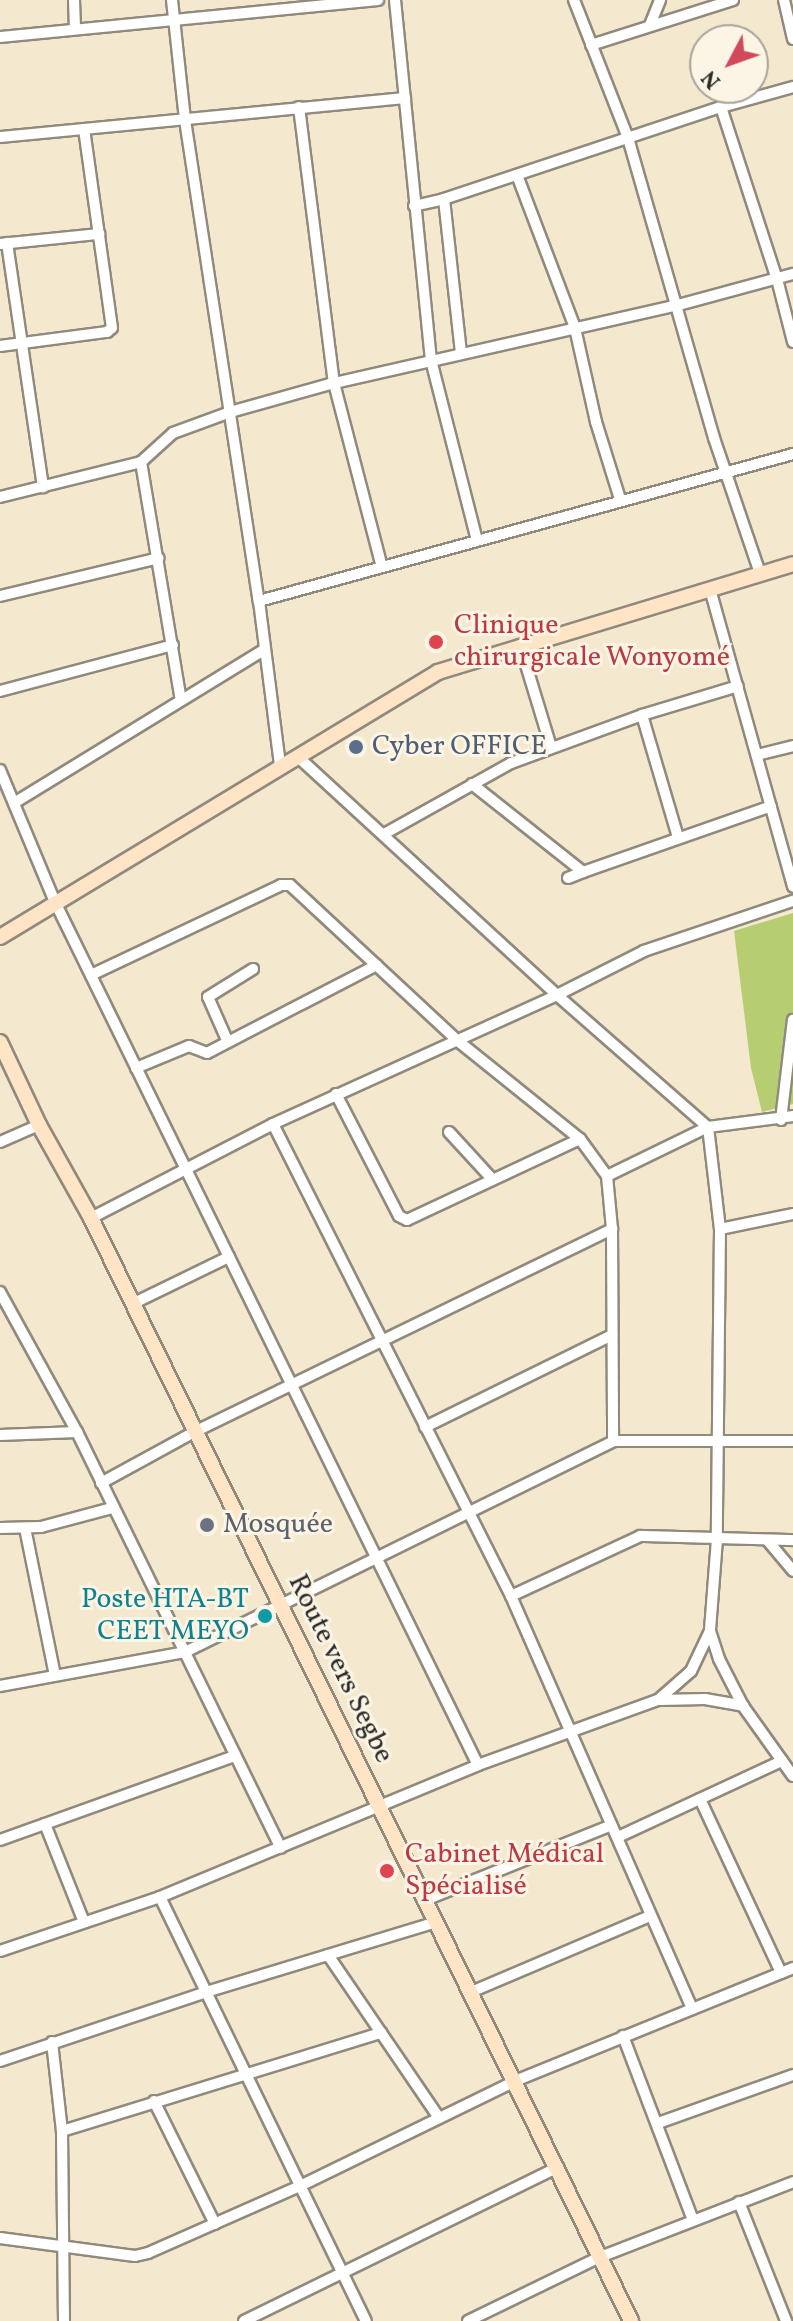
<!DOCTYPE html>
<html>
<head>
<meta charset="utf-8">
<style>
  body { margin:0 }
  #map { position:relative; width:793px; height:2321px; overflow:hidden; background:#f4e8cf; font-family:Vollkorn,serif }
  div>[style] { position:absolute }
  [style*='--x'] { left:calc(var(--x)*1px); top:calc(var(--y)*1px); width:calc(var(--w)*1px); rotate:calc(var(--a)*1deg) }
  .green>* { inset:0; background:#b7cd72 }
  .roads { filter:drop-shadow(2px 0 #908a7d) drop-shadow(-2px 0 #908a7d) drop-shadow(0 2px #908a7d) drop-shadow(0 -2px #908a7d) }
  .street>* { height:10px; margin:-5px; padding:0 5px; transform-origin:5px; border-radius:5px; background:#fff }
  .secondary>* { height:14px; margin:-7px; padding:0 7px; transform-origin:7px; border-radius:7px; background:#ffe4c6 }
  .dots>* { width:22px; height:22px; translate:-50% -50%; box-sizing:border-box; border:4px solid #fcf5e5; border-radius:50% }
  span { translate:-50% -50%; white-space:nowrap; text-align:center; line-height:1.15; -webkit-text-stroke:6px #fcf5e5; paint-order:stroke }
  .health-label { font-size:28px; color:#be3a42 }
  .left { translate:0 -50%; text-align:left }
  .service-label { font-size:28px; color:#4e5e75 }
  .worship-label { font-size:28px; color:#5b616d }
  .culture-label { font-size:28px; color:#0d838f }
  .right { translate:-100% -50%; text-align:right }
  .street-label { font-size:28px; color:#2b2b2b }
  .north { position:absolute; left:689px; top:24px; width:80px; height:80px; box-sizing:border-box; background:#fcf5e5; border:2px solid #a8a49b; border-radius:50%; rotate:229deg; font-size:22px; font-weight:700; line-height:32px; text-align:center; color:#2b2b2b }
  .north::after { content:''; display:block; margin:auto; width:28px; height:36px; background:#d1495b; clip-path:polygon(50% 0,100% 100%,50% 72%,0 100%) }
</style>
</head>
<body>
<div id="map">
  <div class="green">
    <i style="clip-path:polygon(793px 913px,793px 1104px,762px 1112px,751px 1068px,734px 931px)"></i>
  </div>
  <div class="roads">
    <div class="street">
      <i style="--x:74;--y:0;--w:29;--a:88"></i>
      <i style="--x:172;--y:0;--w:121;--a:83.8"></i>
      <i style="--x:185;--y:120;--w:487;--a:81.3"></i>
      <i style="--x:259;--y:601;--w:166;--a:82.7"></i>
      <i style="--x:395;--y:0;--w:362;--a:84.3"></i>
      <i style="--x:431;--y:360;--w:186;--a:75.7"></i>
      <i style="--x:574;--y:0;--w:148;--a:68.6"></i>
      <i style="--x:628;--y:138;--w:312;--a:74"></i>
      <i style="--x:714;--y:438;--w:143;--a:71.2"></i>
      <i style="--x:784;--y:0;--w:40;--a:77"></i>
      <i style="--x:650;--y:25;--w:27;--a:-68"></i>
      <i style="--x:0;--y:37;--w:380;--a:-5.6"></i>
      <i style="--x:591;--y:45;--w:149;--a:-17.6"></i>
      <i style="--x:299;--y:107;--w:278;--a:82.8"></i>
      <i style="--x:334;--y:383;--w:190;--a:75.4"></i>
      <i style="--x:721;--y:107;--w:75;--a:-15.5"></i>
      <i style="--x:0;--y:137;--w:407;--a:-5.5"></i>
      <i style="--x:517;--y:175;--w:164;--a:69.2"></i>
      <i style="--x:575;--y:328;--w:96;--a:77.4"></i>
      <i style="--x:596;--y:422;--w:81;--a:72.7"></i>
      <i style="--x:444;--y:199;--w:155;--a:83.7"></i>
      <i style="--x:414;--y:206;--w:31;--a:-13"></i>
      <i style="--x:444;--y:199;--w:292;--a:-18.4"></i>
      <i style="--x:721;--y:107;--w:181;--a:72"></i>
      <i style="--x:777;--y:279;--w:65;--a:75.7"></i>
      <i style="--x:7;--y:243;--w:247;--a:81.6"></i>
      <i style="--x:0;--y:244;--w:100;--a:-5.8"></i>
      <i style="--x:0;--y:346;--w:108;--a:-7.5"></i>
      <i style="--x:107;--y:332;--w:6;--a:-39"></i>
      <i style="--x:112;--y:328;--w:201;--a:-98"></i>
      <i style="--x:141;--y:462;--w:241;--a:80.5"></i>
      <i style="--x:0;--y:497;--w:145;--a:-13.9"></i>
      <i style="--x:141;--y:462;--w:43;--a:-42.2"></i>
      <i style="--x:173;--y:433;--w:61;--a:-20.2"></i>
      <i style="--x:230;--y:412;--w:104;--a:-15.6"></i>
      <i style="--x:330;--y:384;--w:357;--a:-12.8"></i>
      <i style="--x:678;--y:305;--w:119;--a:-15.1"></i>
      <i style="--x:710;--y:589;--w:309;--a:74.4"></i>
      <i style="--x:0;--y:596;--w:163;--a:-13.4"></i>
      <i style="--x:259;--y:601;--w:554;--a:-15.39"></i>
      <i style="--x:520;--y:645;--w:107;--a:73.1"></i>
      <i style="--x:0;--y:691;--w:179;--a:-14.9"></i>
      <i style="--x:642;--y:715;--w:127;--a:73.6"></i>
      <i style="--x:757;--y:755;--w:37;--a:-14"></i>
      <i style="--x:297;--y:756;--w:353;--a:42.6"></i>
      <i style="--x:557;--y:995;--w:201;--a:41.2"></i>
      <i style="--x:708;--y:1127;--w:103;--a:83.3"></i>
      <i style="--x:720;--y:1229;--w:310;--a:90.6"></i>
      <i style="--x:717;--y:1539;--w:92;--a:94.4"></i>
      <i style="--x:710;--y:1631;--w:29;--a:72"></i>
      <i style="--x:719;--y:1659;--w:53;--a:62.9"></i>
      <i style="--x:743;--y:1706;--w:86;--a:54.5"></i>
      <i style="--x:0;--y:770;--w:143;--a:67.4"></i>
      <i style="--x:55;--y:902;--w:961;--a:63.89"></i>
      <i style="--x:472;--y:784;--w:142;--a:38.4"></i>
      <i style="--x:583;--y:872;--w:199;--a:-19.3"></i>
      <i style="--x:14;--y:803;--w:294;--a:-31.5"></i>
      <i style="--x:384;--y:834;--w:145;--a:-29.2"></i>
      <i style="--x:511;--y:763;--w:140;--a:-20.1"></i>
      <i style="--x:642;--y:715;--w:100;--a:-16.8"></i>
      <i style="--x:568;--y:878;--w:16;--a:-22"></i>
      <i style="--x:91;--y:975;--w:210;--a:-25.3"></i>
      <i style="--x:281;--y:885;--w:9;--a:0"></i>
      <i style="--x:290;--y:885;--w:229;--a:42.9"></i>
      <i style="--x:458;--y:1041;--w:156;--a:38.8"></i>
      <i style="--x:580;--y:1139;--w:46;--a:53.9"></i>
      <i style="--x:607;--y:1176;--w:53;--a:84.6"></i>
      <i style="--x:612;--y:1229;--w:212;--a:89.7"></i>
      <i style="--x:227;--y:1040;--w:47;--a:-113.8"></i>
      <i style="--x:208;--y:997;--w:53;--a:-31.9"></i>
      <i style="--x:136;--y:1068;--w:57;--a:-22.5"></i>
      <i style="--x:189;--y:1046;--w:19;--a:21"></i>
      <i style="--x:207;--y:1053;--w:191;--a:-27.4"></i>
      <i style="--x:336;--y:1094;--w:137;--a:62.7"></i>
      <i style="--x:399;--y:1216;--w:9;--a:27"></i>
      <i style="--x:407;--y:1220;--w:191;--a:-25.1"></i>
      <i style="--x:781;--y:1120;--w:101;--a:-83.2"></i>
      <i style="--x:273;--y:1124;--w:529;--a:63.24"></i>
      <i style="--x:511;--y:1596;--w:451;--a:66.3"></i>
      <i style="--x:449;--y:1132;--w:64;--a:47.5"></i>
      <i style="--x:0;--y:1142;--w:43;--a:-23.6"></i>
      <i style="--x:607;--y:1176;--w:112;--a:-25.9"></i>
      <i style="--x:708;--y:1127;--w:86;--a:-7.4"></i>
      <i style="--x:91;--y:1218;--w:205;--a:-27.3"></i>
      <i style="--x:273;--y:1124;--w:312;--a:-24.4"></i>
      <i style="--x:557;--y:995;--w:97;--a:-26.8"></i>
      <i style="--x:644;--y:951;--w:157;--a:-18.6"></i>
      <i style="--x:720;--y:1229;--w:75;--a:-11.6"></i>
      <i style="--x:0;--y:1292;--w:160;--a:61.2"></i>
      <i style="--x:77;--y:1432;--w:463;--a:63.9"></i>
      <i style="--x:132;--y:1304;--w:108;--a:-25.9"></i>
      <i style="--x:425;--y:1427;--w:208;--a:-26.2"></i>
      <i style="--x:0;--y:1435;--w:77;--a:-2.2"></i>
      <i style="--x:101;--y:1483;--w:106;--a:-28.7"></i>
      <i style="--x:194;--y:1432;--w:465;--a:-25.9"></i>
      <i style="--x:0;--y:1528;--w:41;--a:-1.4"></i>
      <i style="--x:41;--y:1527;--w:73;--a:-15"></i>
      <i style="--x:25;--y:1528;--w:150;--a:78.5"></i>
      <i style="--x:768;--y:1541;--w:39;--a:50"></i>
      <i style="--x:511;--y:1596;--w:142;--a:-24.9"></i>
      <i style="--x:640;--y:1536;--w:153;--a:1.5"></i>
      <i style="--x:0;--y:1686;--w:188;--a:-10.4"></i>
      <i style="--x:185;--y:1652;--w:477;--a:-26.2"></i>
      <i style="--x:613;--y:1441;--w:180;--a:0"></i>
      <i style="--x:660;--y:1700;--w:45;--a:-1.3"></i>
      <i style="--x:705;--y:1699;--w:39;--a:10"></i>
      <i style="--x:700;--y:1799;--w:192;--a:65"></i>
      <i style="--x:45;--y:1824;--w:105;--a:68.3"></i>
      <i style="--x:618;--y:1837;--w:181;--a:-24.9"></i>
      <i style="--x:0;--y:1840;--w:250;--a:-19.7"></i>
      <i style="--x:160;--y:1897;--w:471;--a:64.1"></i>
      <i style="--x:425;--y:1900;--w:201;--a:-21.9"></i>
      <i style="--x:0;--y:1951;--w:169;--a:-18.6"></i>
      <i style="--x:160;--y:1897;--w:344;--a:-22.5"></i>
      <i style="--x:478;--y:1765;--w:191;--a:-19.9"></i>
      <i style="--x:658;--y:1700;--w:44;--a:-41.3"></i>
      <i style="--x:691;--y:1671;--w:44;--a:-64.6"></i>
      <i style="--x:328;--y:1955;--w:195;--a:55.7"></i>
      <i style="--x:471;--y:1992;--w:194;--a:-23"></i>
      <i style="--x:623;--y:2036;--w:197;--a:69.2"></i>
      <i style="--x:52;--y:2042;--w:90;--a:83.6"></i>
      <i style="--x:62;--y:2131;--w:190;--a:89.4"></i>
      <i style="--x:0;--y:2061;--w:217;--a:-18.5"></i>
      <i style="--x:206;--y:1992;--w:241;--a:-16.9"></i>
      <i style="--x:154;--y:2101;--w:137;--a:63.6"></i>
      <i style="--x:658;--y:2123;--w:143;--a:-19.6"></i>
      <i style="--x:62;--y:2131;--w:334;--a:-17.1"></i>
      <i style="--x:739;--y:2202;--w:128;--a:68.4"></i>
      <i style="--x:0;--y:2238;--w:136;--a:7.6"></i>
      <i style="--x:135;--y:2256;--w:13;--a:-13"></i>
      <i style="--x:148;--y:2253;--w:166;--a:-23.8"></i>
      <i style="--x:300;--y:2186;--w:239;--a:-26"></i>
      <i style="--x:515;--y:2081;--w:300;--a:-22.1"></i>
      <i style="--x:244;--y:2321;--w:350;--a:-26.1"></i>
      <i style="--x:468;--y:2321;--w:147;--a:-25.9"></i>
      <i style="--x:600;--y:2257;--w:207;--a:-21.2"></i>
    </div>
    <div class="secondary">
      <i style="--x:0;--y:937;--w:512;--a:-31.17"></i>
      <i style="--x:438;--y:672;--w:371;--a:-16.9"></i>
      <i style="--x:0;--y:1042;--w:92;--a:64.8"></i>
      <i style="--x:39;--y:1125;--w:107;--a:60.8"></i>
      <i style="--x:91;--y:1218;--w:1228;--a:63.91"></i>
    </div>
  </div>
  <div class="dots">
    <i style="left:436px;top:642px;background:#e0444e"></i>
    <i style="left:356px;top:747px;background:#5c6f8a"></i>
    <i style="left:207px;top:1525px;background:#6b7280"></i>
    <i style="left:265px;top:1616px;background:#0f9aa8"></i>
    <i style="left:387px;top:1871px;background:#e0444e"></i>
  </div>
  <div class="health-label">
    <span class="left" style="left:454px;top:642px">Clinique<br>chirurgicale Wonyomé</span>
    <span class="left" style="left:405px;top:1871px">Cabinet Médical<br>Spécialisé</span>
  </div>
  <div class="service-label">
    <span class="left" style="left:372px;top:747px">Cyber OFFICE</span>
  </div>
  <div class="worship-label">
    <span class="left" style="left:223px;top:1525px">Mosquée</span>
  </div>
  <div class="culture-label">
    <span class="right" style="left:249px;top:1616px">Poste HTA-BT<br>CEET MEYO</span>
  </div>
  <div class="street-label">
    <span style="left:340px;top:1669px;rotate:64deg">Route vers Segbe</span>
  </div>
  <div class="north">N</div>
</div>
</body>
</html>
